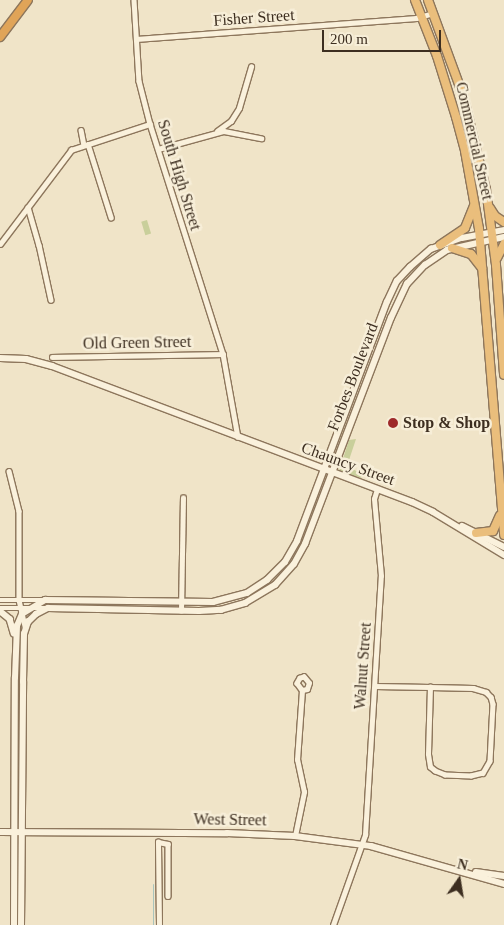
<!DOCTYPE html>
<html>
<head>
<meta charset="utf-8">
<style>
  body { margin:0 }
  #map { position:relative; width:504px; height:925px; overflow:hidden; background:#f0e4c8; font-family:"Times New Roman",serif }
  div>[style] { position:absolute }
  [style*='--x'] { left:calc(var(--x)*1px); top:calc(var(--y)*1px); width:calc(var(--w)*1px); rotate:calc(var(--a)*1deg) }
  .green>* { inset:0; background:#c9cf9b; transform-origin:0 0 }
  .stream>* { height:1px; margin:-0.5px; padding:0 0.5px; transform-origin:0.5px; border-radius:0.5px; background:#a9c4bc }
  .roads { filter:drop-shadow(1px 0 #8d765c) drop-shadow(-1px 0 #8d765c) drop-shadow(0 1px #8d765c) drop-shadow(0 -1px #8d765c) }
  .minor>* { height:4.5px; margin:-2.25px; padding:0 2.25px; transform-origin:2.25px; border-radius:2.25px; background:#faf1dc }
  .tertiary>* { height:5.5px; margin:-2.75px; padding:0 2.75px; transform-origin:2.75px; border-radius:2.75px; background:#faf1dc }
  .secondary>* { height:6px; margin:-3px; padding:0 3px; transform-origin:3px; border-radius:3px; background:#faf1dc }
  .trunk>* { height:8px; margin:-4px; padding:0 4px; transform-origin:4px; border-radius:4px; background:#eabe7c }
  .motorway>* { height:8px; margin:-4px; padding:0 4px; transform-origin:4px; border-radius:4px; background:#e0a458 }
  .dots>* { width:14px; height:14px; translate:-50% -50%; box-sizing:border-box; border:2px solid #f7eed8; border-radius:50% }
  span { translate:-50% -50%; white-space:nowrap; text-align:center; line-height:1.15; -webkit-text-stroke:5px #f7eed8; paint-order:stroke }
  .street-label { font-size:16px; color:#3d2e20 }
  .poi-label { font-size:16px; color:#3d2e20; font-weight:700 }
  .left { translate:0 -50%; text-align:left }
  .north { position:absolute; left:434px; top:855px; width:50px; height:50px; -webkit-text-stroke:4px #f7eed8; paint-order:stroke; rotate:13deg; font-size:14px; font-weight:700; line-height:20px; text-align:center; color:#3d2e20 }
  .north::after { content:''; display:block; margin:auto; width:18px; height:22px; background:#3d2e20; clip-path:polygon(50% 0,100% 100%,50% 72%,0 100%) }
  .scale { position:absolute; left:322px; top:30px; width:119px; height:22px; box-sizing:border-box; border:2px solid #3d2e20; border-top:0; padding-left:6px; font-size:15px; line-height:18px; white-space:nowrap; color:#3d2e20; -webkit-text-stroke:4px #f7eed8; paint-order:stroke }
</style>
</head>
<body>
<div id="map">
  <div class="green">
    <i style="left:147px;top:220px;width:14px;height:6px;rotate:73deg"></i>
    <i style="clip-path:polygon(356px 439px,347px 466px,362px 474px,361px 478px,339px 471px,349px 440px)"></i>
  </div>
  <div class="stream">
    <i style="--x:153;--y:925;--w:41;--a:-90"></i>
  </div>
  <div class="roads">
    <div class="minor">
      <i style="--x:134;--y:0;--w:81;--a:86.5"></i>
      <i style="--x:139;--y:81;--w:44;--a:75.7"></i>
      <i style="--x:150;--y:124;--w:241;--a:72.4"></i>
      <i style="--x:223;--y:354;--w:84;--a:79.8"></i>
      <i style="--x:136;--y:39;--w:281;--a:-4.3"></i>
      <i style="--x:416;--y:18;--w:18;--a:-16"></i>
      <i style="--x:81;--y:130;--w:15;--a:79"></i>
      <i style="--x:217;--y:131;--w:17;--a:-36"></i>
      <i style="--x:231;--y:121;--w:15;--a:-58"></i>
      <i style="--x:239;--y:108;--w:43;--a:-73.7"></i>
      <i style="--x:88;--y:144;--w:77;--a:72.5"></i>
      <i style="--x:158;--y:149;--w:68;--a:-15.3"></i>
      <i style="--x:224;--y:131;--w:38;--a:11"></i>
      <i style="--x:28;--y:207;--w:40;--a:74"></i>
      <i style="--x:39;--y:245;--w:56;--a:77.7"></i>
      <i style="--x:0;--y:244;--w:118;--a:-52.9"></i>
      <i style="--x:71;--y:150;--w:83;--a:-18.2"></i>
      <i style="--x:52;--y:357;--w:171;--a:-1"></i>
      <i style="--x:9;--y:471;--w:41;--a:76"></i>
      <i style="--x:19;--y:511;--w:89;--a:90"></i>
      <i style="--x:19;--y:600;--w:28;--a:77"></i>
      <i style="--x:0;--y:600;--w:44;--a:0"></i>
      <i style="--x:0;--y:608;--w:46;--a:0"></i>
      <i style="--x:181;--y:611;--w:113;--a:-89"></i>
      <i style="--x:375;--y:686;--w:55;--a:1"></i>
      <i style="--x:430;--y:687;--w:43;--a:1.3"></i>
      <i style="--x:473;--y:688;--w:14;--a:17"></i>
      <i style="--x:486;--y:692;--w:7;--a:45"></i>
      <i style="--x:491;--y:697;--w:7;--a:74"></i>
      <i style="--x:493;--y:704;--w:57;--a:93"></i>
      <i style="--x:490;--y:761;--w:14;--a:120"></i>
      <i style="--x:483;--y:773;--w:12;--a:166"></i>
      <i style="--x:471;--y:776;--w:26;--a:-178"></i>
      <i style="--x:445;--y:775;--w:11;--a:-158"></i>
      <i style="--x:435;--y:771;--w:6;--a:-141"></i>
      <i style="--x:430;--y:767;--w:13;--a:-99"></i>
      <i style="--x:428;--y:754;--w:67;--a:-88.3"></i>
      <i style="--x:295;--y:836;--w:45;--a:-78.4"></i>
      <i style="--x:304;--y:792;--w:33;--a:-102"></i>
      <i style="--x:297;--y:760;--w:70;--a:-85.9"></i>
      <i style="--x:302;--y:690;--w:5;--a:-11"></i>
      <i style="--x:307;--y:689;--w:6;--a:-72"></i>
      <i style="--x:309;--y:683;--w:8;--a:-130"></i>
      <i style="--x:304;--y:677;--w:4;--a:166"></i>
      <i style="--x:300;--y:678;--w:6;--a:121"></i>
      <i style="--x:297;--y:683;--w:9;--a:54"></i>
      <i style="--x:159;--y:925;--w:83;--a:-90.7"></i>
      <i style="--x:158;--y:842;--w:10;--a:11"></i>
      <i style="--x:168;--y:844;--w:52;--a:90"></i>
      <i style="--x:333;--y:925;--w:96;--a:-70.4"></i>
      <i style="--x:365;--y:835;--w:259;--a:-86.5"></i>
      <i style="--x:381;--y:576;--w:77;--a:-95.2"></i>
      <i style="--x:374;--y:499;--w:10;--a:-73"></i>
    </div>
    <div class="tertiary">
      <i style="--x:0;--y:611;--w:13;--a:39"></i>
      <i style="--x:10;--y:619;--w:15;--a:74"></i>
      <i style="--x:0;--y:832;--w:227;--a:0.3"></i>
      <i style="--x:227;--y:833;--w:68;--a:2.5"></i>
      <i style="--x:295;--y:836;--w:77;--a:7.5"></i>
      <i style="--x:371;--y:846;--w:138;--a:15.9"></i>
      <i style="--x:476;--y:872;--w:28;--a:8"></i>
      <i style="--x:14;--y:925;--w:247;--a:-89.8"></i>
      <i style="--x:15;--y:678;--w:52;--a:-87.8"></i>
      <i style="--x:17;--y:626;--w:13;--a:-67"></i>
      <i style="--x:22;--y:614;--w:27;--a:-31"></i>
      <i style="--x:45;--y:600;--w:168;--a:0.7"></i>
      <i style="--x:213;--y:602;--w:35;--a:-15"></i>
      <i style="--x:247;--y:593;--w:24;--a:-33"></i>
      <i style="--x:267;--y:580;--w:25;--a:-45"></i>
      <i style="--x:285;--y:562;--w:24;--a:-60"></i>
      <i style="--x:297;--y:541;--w:255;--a:-69.4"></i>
      <i style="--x:387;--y:302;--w:23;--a:-65"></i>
      <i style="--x:397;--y:281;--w:19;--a:-47"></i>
      <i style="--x:410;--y:267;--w:28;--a:-41"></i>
      <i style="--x:431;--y:249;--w:33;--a:-20"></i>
      <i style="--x:462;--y:238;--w:43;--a:-10.8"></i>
      <i style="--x:21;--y:925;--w:243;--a:-89.5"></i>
      <i style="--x:23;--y:682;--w:48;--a:-88.8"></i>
      <i style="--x:24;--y:634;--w:13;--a:-72"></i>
      <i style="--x:28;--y:622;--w:11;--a:-45"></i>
      <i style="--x:36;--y:614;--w:13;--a:-27"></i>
      <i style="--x:48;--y:608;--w:151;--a:1.1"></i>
      <i style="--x:199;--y:611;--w:22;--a:-3"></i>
      <i style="--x:221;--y:610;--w:25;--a:-16"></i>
      <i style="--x:245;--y:603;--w:35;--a:-31"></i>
      <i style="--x:275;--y:585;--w:28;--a:-48"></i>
      <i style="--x:294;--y:564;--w:23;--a:-61"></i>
      <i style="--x:305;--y:544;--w:242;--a:-69.2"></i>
      <i style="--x:391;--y:318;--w:38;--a:-65"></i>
      <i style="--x:407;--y:284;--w:26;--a:-47"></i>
      <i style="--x:425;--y:265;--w:27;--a:-34"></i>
      <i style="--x:447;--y:250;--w:58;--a:-12.8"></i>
    </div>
    <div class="secondary">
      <i style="--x:0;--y:358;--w:26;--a:2"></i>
      <i style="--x:26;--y:359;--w:27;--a:15"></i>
      <i style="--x:52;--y:366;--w:385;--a:20.7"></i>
      <i style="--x:412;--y:502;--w:23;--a:25"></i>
      <i style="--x:433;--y:512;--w:83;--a:31.2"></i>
      <i style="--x:462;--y:526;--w:47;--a:26.6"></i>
    </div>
    <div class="trunk">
      <i style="--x:415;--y:0;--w:60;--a:68.6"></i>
      <i style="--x:437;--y:56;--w:64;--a:72.7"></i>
      <i style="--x:456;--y:117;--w:35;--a:75"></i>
      <i style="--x:465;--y:151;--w:79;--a:79.8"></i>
      <i style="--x:479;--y:229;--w:307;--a:85.3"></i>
      <i style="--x:428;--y:0;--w:101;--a:69.8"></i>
      <i style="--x:463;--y:95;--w:97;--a:76.3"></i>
      <i style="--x:486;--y:189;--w:77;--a:82.5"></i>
      <i style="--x:496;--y:265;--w:110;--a:85.8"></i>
      <i style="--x:490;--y:208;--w:9;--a:58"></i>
      <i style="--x:495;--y:216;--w:11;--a:34"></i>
      <i style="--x:440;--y:245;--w:30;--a:-34"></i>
      <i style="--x:465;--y:228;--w:24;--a:-68"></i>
      <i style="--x:452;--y:248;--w:20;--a:18"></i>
      <i style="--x:471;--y:254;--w:18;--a:52"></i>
      <i style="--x:497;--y:258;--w:16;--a:-63"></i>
      <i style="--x:476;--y:533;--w:17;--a:-7"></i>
      <i style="--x:493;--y:531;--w:17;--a:-66"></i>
    </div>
    <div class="motorway">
      <i style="--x:0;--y:37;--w:46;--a:-52.9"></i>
    </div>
  </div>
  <div class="dots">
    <i style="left:393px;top:423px;background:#9e2a2b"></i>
  </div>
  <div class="street-label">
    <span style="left:254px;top:18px;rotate:-4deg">Fisher Street</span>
    <span style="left:474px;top:141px;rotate:77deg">Commercial Street</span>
    <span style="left:179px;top:175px;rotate:73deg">South High Street</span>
    <span style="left:137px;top:343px;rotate:-1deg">Old Green Street</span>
    <span style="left:353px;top:377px;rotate:-69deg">Forbes Boulevard</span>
    <span style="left:348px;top:464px;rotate:20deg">Chauncy Street</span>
    <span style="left:363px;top:666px;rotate:-86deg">Walnut Street</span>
    <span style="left:230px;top:820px;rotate:1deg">West Street</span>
  </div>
  <div class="poi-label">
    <span class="left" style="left:403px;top:423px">Stop &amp; Shop</span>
  </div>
  <div class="north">N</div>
  <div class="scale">200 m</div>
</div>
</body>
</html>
